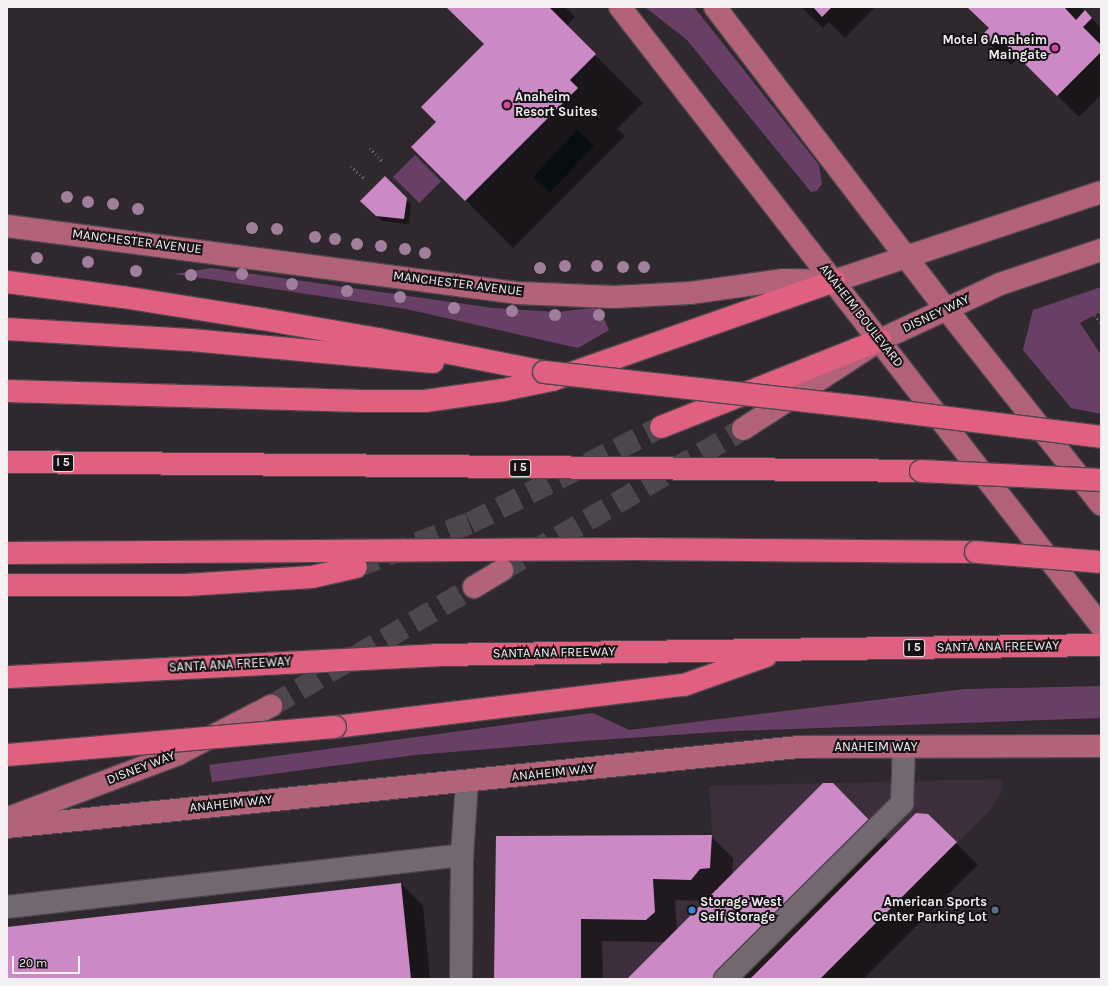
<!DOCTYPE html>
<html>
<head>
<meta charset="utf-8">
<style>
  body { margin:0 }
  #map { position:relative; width:1108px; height:986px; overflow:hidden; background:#30282f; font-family:Karla,sans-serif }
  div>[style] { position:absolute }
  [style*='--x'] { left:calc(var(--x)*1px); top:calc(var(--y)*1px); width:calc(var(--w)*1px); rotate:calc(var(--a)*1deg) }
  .built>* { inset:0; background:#3c2f3b }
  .green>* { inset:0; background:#684065; transform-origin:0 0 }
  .water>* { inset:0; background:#0c1c1d; transform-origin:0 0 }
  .shadow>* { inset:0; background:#0007 }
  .building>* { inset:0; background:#cb8ac6 }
  .major-tunnel>* { height:22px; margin-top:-11px; transform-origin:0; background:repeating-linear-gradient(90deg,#4d464c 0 22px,transparent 0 33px) }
  .highway-tunnel>* { height:22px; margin-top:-11px; transform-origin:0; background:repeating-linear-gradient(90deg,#4d464c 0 22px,transparent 0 33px) }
  .path>* { height:2.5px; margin-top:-1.25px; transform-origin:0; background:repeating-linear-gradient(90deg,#736c72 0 1px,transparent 0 4px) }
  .roads { filter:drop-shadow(1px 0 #4d464c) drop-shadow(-1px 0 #4d464c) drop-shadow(0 1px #4d464c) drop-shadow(0 -1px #4d464c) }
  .minor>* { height:22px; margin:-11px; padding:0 11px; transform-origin:11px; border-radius:11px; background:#716870 }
  .major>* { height:22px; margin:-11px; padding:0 11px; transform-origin:11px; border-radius:11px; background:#b36379 }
  .highway>* { height:22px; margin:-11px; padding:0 11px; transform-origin:11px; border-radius:11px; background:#df607f }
  .bridges { filter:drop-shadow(1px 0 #4d464c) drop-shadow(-1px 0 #4d464c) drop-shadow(0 1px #4d464c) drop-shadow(0 -1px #4d464c) }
  .highway-bridge>* { height:22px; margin:-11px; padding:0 11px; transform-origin:11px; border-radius:11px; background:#df607f }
  .trees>* { width:12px; height:12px; margin:-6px; border-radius:50%; background:#a07f9c }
  .dots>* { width:11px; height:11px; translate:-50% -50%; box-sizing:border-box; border:2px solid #151215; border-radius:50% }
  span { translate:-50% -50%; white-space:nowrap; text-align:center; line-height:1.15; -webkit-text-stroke:4px #151215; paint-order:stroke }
  .shield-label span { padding:1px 3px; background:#151215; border:1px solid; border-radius:3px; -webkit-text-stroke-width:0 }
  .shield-label { font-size:12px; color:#f4eff3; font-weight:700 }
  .poi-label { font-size:13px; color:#f4eff3; font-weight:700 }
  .right { translate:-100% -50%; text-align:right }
  .left { translate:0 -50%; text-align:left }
  .street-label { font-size:13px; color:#f4eff3 }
  .frame { position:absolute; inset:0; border:8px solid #f4eff3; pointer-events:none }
  .scale { position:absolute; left:12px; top:956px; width:68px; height:18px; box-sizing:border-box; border:2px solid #f4eff3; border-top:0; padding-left:5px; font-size:12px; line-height:14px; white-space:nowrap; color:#f4eff3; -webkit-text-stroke:3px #151215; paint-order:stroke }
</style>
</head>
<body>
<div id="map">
  <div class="built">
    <i style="clip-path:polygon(1000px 779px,1003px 785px,1002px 791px,991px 809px,820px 979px,494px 979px,496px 836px,712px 835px,709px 786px)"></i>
  </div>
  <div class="green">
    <i style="clip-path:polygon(645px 7px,694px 7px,819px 165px,822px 184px,817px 191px,811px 192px,687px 40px)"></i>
    <i style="left:415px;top:155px;width:37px;height:31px;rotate:45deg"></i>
    <i style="clip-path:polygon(211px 268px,493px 308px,558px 312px,599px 307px,609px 330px,578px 348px,406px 309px,175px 274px)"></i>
    <i style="clip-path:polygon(1101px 287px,1101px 315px,1098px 313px,1080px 323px,1101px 355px,1101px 414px,1071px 408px,1023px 350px,1033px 310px)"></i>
    <i style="clip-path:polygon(1101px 686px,1101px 718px,733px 731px,584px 741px,415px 755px,212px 782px,209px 765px,593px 713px,629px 730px,965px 689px)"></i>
  </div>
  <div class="water">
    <i style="left:577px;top:130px;width:23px;height:64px;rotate:43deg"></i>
  </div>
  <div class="shadow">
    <i style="clip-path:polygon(447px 7px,565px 7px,575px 17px,566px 26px,643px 103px,617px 129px,625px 136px,513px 248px,413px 147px,438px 122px,485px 44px)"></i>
    <i style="clip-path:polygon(801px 7px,875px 7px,845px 38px,829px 22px,823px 28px)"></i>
    <i style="clip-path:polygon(969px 7px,1081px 7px,1101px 28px,1101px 95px,1079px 117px,1019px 57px,1011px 65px,982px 36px,990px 28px)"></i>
    <i style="clip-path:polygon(385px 178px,411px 205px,409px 224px,382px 221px,362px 201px)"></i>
    <i style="clip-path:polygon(evenodd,855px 806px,889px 842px,928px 815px,978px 865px,863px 979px,628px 979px,665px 942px,602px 941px,603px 979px,495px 979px,497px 837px,711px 836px,733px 858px,732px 875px,855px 806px,675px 900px,706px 901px,677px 931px,675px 900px)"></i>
    <i style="clip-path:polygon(401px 884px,423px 906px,430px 979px,7px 979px,7px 928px)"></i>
  </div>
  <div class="building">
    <i style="clip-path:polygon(446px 7px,549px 7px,596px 54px,570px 80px,578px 88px,465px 201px,411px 147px,436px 122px,421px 107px,484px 44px)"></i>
    <i style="clip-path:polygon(813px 7px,832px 7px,822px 17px)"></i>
    <i style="clip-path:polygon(967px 7px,1064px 7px,1076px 20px,1085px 10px,1092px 18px,1083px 27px,1101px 45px,1101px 52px,1057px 96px,997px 36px,988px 44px,981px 36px,989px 28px)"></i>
    <i style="clip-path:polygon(385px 176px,407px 198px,404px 219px,376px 216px,360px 201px)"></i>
    <i style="clip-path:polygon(823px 783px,833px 783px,874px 825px,718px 979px,627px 979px)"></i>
    <i style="clip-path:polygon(916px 813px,928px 814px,957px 842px,820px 979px,750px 979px)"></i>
    <i style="clip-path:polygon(712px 835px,710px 868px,700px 869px,691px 880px,653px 879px,655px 912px,646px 920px,581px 919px,581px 979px,494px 979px,496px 836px)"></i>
    <i style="clip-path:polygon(401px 883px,411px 979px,7px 979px,7px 927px)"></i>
  </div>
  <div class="major-tunnel">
    <i style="--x:502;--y:570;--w:279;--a:-30.3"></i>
    <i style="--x:271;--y:706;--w:235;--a:-30.4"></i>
  </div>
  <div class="highway-tunnel">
    <i style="--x:356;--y:567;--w:122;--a:-21.1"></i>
    <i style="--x:470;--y:523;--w:214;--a:-26.7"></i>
  </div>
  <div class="path">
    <i style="--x:370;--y:148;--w:19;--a:47"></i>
    <i style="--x:351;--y:166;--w:19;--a:43"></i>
    <i style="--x:1095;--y:315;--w:11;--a:56"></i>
  </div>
  <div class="roads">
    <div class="minor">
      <i style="--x:7;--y:907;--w:458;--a:-6.5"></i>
      <i style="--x:461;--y:979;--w:124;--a:-89.5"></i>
      <i style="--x:462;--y:855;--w:74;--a:-86.1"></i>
      <i style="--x:725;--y:979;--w:250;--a:-44.8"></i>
      <i style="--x:902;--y:803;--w:56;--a:-88"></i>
    </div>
    <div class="major">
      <i style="--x:620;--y:7;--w:784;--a:52.15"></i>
      <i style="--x:715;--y:7;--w:382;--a:52.6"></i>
      <i style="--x:947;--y:310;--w:248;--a:51.6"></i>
      <i style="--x:7;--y:226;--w:514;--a:7.48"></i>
      <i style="--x:517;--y:293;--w:97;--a:2.4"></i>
      <i style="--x:614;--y:297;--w:76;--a:-3"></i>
      <i style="--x:690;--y:293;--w:95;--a:-7.9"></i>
      <i style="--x:784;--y:280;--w:50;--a:1.1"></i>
      <i style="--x:834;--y:281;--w:281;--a:-18.4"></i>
      <i style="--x:743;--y:429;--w:163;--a:-33"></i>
      <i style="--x:880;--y:340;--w:132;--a:-25"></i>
      <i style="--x:1000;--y:284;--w:107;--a:-18.6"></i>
      <i style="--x:474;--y:587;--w:33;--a:-31"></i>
      <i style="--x:8;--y:818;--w:182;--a:-20.6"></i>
      <i style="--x:178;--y:754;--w:105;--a:-27.3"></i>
      <i style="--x:7;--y:827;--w:796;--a:-5.77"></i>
      <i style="--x:799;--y:747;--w:302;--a:-0.2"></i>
    </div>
    <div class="highway">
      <i style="--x:7;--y:282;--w:117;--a:7.4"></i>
      <i style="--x:123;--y:297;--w:141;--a:9"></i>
      <i style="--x:262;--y:319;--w:118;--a:9.8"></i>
      <i style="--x:378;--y:339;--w:169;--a:11.2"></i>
      <i style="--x:7;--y:329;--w:184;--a:3.4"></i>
      <i style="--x:191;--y:340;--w:243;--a:5.2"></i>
      <i style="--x:7;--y:391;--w:355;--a:1.6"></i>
      <i style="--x:362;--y:401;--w:63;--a:0"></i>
      <i style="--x:425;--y:401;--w:79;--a:-8"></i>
      <i style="--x:503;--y:390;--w:50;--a:-11.5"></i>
      <i style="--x:552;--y:380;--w:299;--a:-19.3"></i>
      <i style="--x:661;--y:427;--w:236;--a:-21.7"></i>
      <i style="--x:7;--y:462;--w:914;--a:0.56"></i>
      <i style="--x:7;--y:553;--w:628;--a:-0.36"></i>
      <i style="--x:635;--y:549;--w:341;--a:0.5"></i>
      <i style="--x:7;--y:585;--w:179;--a:0"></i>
      <i style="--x:186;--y:585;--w:126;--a:-3.6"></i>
      <i style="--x:312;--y:577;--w:45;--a:-12.8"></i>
      <i style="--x:7;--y:677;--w:429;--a:-2.9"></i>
      <i style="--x:435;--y:655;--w:666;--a:-0.86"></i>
      <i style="--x:335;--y:727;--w:352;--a:-6.9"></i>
      <i style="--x:684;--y:685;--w:87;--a:-19.5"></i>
    </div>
  </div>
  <div class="bridges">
    <div class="highway-bridge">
      <i style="--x:544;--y:372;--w:319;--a:6.3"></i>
      <i style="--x:861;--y:407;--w:242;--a:7.1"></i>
      <i style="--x:921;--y:471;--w:180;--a:2.9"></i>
      <i style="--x:976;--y:552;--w:125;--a:4.6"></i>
      <i style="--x:7;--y:755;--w:329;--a:-4.9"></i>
    </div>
  </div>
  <div class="trees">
    <i style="left:67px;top:197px"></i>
    <i style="left:88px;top:202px"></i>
    <i style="left:113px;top:204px"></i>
    <i style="left:138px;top:209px"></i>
    <i style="left:252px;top:228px"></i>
    <i style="left:277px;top:229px"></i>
    <i style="left:315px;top:237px"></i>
    <i style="left:335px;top:239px"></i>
    <i style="left:357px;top:244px"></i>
    <i style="left:381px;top:246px"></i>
    <i style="left:405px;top:249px"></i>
    <i style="left:425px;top:253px"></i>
    <i style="left:37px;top:258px"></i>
    <i style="left:88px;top:262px"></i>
    <i style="left:565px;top:266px"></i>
    <i style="left:597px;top:266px"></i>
    <i style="left:623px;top:267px"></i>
    <i style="left:644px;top:267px"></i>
    <i style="left:540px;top:268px"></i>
    <i style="left:136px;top:271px"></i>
    <i style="left:242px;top:274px"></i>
    <i style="left:191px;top:275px"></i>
    <i style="left:292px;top:284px"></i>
    <i style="left:347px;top:291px"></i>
    <i style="left:400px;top:297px"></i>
    <i style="left:454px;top:308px"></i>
    <i style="left:512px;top:311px"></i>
    <i style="left:555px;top:315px"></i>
    <i style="left:599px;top:315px"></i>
  </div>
  <div class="dots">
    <i style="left:1055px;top:48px;background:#d1479c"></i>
    <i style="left:507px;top:105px;background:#d1479c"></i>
    <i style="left:692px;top:910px;background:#3f7fe0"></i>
    <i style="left:995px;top:910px;background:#5c6f8a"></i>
  </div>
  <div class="shield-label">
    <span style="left:63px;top:463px">I 5</span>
    <span style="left:520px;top:468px">I 5</span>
    <span style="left:914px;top:648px">I 5</span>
  </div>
  <div class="poi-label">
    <span class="right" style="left:1047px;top:48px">Motel 6 Anaheim<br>Maingate</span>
    <span class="left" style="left:515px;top:105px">Anaheim<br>Resort Suites</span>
    <span class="left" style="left:700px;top:910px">Storage West<br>Self Storage</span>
    <span class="right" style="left:987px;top:910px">American Sports<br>Center Parking Lot</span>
  </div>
  <div class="street-label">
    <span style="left:137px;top:242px;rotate:7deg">MANCHESTER AVENUE</span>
    <span style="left:458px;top:284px;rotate:7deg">MANCHESTER AVENUE</span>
    <span style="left:936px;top:314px;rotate:-25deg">DISNEY WAY</span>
    <span style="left:861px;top:316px;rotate:52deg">ANAHEIM BOULEVARD</span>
    <span style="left:998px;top:647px;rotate:-1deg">SANTA ANA FREEWAY</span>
    <span style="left:554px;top:653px;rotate:-1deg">SANTA ANA FREEWAY</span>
    <span style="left:230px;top:665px;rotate:-3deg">SANTA ANA FREEWAY</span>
    <span style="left:876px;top:747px">ANAHEIM WAY</span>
    <span style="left:141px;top:768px;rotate:-21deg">DISNEY WAY</span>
    <span style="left:553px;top:773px;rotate:-6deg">ANAHEIM WAY</span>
    <span style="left:231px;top:804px;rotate:-6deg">ANAHEIM WAY</span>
  </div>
  <div class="frame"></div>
  <div class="scale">20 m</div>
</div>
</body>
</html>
